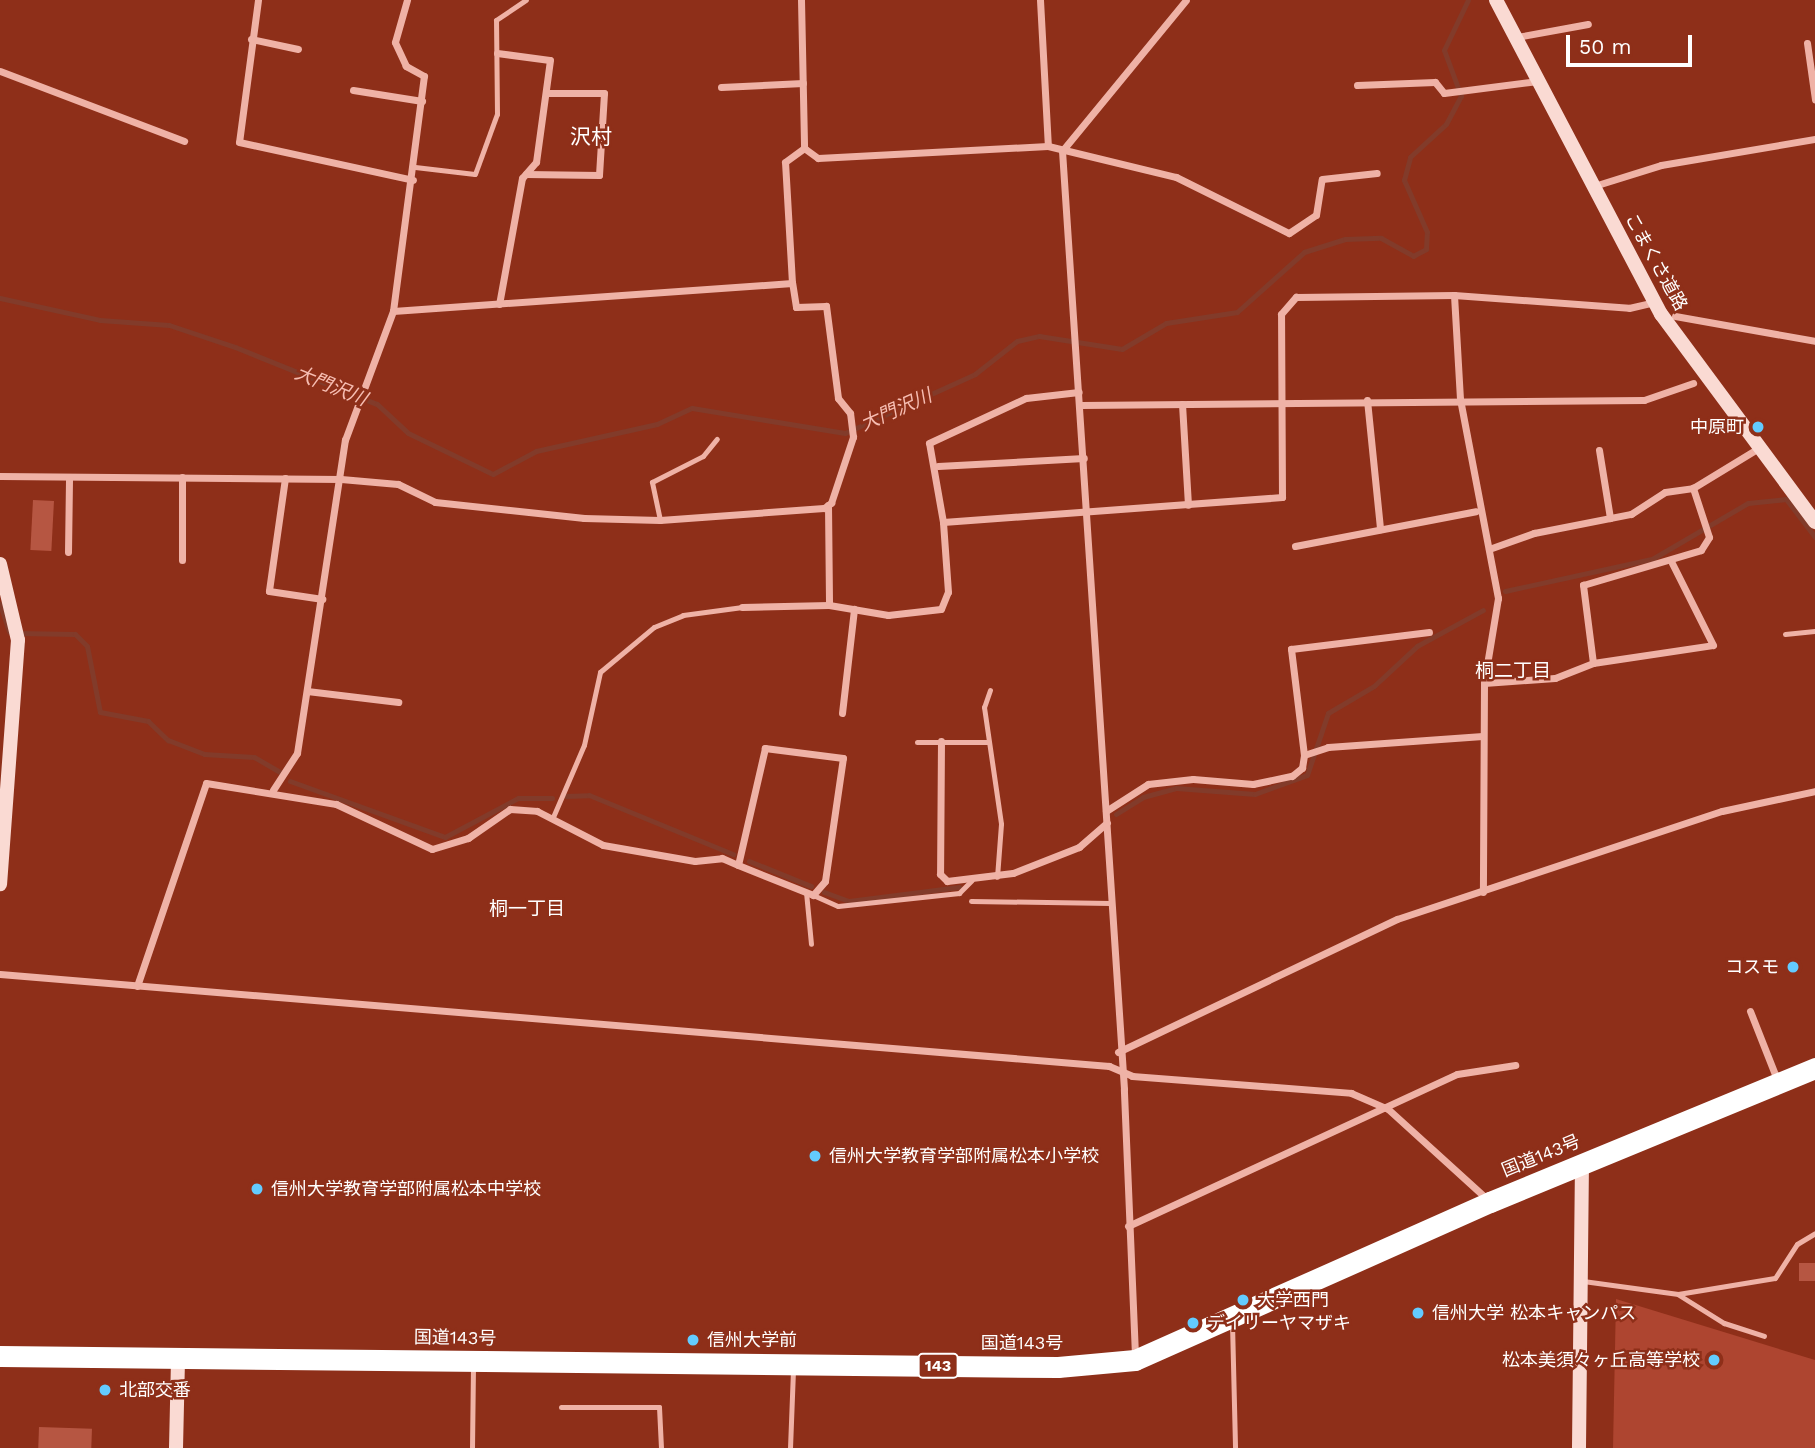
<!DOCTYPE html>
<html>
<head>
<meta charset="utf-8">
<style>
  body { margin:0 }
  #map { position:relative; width:1815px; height:1448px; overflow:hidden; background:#8e2f19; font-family:"Work Sans","Noto Sans JP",sans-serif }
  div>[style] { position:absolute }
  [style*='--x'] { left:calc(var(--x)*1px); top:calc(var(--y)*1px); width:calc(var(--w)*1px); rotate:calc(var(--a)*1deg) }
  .green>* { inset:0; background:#ae4530 }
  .stream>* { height:5px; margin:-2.5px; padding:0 2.5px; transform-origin:2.5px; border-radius:2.5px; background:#823b2a }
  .building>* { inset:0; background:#b65642; transform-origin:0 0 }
  .lane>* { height:5px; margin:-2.5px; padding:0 2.5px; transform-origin:2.5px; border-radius:2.5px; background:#efb2a6 }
  .street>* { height:7px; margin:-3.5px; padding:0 3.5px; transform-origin:3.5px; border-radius:3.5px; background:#efb2a6 }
  .secondary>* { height:14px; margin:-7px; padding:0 7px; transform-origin:7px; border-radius:7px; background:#fadad3 }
  .highway>* { height:21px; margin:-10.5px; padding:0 10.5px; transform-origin:10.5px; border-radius:10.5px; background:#fff }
  .dots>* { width:19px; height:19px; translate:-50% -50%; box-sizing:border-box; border:4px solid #8e2f19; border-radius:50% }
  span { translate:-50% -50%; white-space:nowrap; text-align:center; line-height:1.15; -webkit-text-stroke:5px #8e2f19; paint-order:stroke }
  .shield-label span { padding:2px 5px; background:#8e2f19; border:2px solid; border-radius:5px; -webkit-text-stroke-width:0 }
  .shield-label { font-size:16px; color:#fff; font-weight:700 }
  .street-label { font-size:18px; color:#fff }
  .poi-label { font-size:18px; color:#fff }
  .right { translate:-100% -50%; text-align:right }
  .left { translate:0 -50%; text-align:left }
  .water-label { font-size:19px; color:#f6bdb2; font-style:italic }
  .neighbourhood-label { font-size:19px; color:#fff }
  .quarter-label { font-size:21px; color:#fff }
  .scale { position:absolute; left:1566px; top:35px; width:126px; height:32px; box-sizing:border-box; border:4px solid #fff; border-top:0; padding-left:9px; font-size:21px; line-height:24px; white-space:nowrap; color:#fff; -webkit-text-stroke:5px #8e2f19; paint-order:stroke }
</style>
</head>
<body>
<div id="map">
  <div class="green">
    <i style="clip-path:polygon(1616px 1299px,1815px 1360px,1815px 1448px,1613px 1448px)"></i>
  </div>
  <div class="stream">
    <i style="--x:0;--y:298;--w:102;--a:12.4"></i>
    <i style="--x:100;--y:320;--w:69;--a:4.1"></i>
    <i style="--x:169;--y:325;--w:70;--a:18.4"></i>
    <i style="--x:235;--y:347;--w:153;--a:21.9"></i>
    <i style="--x:377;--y:404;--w:42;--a:43.1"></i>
    <i style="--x:408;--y:433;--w:94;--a:25.8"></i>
    <i style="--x:493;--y:474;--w:49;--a:-28.1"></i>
    <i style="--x:536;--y:451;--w:124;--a:-12.6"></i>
    <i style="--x:657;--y:424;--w:38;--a:-25"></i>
    <i style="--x:692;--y:408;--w:155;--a:9.3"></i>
    <i style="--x:845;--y:433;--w:143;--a:-24.4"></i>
    <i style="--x:975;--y:374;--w:53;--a:-38.2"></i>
    <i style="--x:1017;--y:341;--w:23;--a:-13"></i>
    <i style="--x:1039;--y:336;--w:84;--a:8.9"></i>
    <i style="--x:1122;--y:349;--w:51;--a:-30.6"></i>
    <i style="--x:1166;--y:323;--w:72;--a:-8.8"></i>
    <i style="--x:1237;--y:312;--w:90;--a:-41.8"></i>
    <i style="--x:1304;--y:252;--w:43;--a:-17.6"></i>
    <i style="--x:1345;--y:239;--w:36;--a:-2"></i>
    <i style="--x:1381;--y:238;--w:37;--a:29"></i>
    <i style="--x:1413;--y:256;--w:15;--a:-28"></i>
    <i style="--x:1426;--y:249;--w:17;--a:-87"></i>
    <i style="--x:1427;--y:232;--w:57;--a:-113.9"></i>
    <i style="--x:1404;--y:180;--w:24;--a:-75"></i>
    <i style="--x:1410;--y:157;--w:49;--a:-42.5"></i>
    <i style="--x:1446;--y:124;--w:32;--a:-62"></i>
    <i style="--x:1461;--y:96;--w:49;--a:-110.3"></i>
    <i style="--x:1444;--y:50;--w:55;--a:-64.4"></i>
    <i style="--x:1505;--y:591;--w:150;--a:-12.3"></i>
    <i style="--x:1652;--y:559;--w:111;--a:-30.3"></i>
    <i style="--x:1748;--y:503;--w:38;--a:-6"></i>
    <i style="--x:1786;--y:499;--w:48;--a:52.7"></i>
    <i style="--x:0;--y:604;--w:29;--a:72"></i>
    <i style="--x:18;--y:633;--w:57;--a:1"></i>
    <i style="--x:75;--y:634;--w:17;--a:45"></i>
    <i style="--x:87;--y:646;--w:67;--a:78.9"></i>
    <i style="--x:100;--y:712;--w:49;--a:10.6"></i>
    <i style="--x:148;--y:721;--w:28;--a:44"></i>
    <i style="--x:168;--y:740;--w:39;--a:21"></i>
    <i style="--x:204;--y:754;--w:50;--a:3.4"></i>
    <i style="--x:254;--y:757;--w:30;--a:30"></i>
    <i style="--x:290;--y:781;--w:165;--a:19.9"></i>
    <i style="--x:445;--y:837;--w:83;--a:-28.1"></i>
    <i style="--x:518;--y:798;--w:34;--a:0"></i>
    <i style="--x:566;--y:796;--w:23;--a:-2"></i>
    <i style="--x:589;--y:795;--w:156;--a:22.3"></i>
    <i style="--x:1116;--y:814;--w:32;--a:-32"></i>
    <i style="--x:1143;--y:797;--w:34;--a:-15"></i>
    <i style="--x:1176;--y:788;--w:79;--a:4.3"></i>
    <i style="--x:1255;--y:794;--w:55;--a:-20.1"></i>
    <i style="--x:1307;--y:775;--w:65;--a:-71.3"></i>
    <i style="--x:1328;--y:713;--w:53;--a:-30.4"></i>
    <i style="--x:1374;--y:686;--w:59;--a:-42.9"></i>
    <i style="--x:1417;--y:646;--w:75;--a:-28.6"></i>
    <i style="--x:749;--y:861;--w:67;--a:22"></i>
    <i style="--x:824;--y:892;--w:27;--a:20"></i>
    <i style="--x:849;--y:901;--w:111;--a:-7.3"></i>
  </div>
  <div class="building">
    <i style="left:33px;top:500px;width:21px;height:50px;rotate:3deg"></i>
    <i style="left:1799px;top:1263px;width:16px;height:18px"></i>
    <i style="left:39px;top:1427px;width:53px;height:21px;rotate:2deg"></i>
  </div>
  <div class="lane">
    <i style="--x:415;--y:167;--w:60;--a:6.7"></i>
    <i style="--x:475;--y:174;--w:64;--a:-69.9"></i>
    <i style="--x:497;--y:114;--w:94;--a:-90.6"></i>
    <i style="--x:496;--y:20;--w:36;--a:-34"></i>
    <i style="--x:660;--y:520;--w:39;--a:-102"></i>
    <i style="--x:652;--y:482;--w:57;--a:-27"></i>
    <i style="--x:703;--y:456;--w:22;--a:-51"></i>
    <i style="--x:1785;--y:634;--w:30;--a:-6"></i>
    <i style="--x:990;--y:690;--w:18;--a:109"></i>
    <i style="--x:984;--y:707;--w:118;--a:81.7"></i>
    <i style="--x:1001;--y:824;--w:53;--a:94.3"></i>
    <i style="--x:917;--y:742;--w:71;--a:0"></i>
    <i style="--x:553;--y:817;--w:78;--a:-66.7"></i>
    <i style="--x:584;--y:745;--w:75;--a:-77.6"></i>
    <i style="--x:600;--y:672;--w:70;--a:-39.8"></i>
    <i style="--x:654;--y:627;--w:31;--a:-22"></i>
    <i style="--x:683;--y:615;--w:60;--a:-7.7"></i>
    <i style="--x:806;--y:892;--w:52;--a:84.5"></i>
    <i style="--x:813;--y:895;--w:27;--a:24"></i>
    <i style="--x:838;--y:906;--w:122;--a:-6.1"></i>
    <i style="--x:959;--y:893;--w:18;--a:-45"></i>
    <i style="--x:971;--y:901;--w:139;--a:0.8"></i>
    <i style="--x:1583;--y:1281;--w:96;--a:7.8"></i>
    <i style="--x:1678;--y:1294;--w:98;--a:-9.4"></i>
    <i style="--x:1775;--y:1278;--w:40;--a:-57.1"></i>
    <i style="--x:1797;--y:1244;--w:21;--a:-31"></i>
    <i style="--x:1679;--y:1295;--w:53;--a:31.9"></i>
    <i style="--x:1724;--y:1323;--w:42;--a:18"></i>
    <i style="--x:1232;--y:1323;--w:125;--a:88.6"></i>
    <i style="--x:561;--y:1407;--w:98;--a:0"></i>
    <i style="--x:659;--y:1407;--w:41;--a:87.2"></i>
    <i style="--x:472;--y:1448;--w:81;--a:-89.3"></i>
    <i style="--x:790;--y:1448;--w:77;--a:-87.8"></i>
  </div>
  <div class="street">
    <i style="--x:258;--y:0;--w:143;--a:97.6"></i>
    <i style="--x:239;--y:142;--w:178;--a:12.3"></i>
    <i style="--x:801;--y:0;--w:148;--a:88.8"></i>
    <i style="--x:1040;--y:0;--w:146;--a:86.9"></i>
    <i style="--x:1517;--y:37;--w:72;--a:-10.4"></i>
    <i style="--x:251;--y:39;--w:48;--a:12"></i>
    <i style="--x:1807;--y:43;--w:57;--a:81.9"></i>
    <i style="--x:497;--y:53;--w:53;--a:7.5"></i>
    <i style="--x:550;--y:60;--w:103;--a:97.8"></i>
    <i style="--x:536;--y:162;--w:21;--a:131"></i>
    <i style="--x:522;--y:178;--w:128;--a:100.3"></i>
    <i style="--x:0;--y:71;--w:197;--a:20.8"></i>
    <i style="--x:1357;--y:85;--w:78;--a:-2.2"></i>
    <i style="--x:1435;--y:82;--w:14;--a:51"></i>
    <i style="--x:1444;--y:93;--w:95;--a:-7.3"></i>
    <i style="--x:721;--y:87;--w:82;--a:-2.8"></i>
    <i style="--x:353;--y:90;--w:70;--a:9.1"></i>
    <i style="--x:804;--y:148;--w:17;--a:36"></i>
    <i style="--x:818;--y:158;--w:230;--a:-3"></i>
    <i style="--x:1048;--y:146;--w:132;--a:13.6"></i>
    <i style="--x:1176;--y:177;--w:126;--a:26.4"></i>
    <i style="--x:1289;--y:233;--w:32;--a:-34"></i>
    <i style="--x:1316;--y:215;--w:36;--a:-81"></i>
    <i style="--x:1322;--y:179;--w:55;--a:-6.2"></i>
    <i style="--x:526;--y:174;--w:73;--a:0.8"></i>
    <i style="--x:599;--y:175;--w:82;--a:-86.5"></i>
    <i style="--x:604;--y:93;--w:56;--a:180"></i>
    <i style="--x:1594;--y:186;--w:70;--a:-17.4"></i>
    <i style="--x:1661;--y:165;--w:156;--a:-9.6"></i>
    <i style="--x:1454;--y:295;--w:104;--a:86.7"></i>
    <i style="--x:1460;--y:399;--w:203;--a:79.2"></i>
    <i style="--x:1498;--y:598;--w:86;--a:99.4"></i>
    <i style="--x:1484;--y:683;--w:209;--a:90.3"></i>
    <i style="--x:393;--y:311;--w:400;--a:-4"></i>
    <i style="--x:1675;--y:316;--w:142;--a:10.1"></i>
    <i style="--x:1367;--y:400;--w:130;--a:84.2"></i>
    <i style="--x:1182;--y:404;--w:101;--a:86.6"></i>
    <i style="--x:1081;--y:405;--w:563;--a:-0.51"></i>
    <i style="--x:1644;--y:400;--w:52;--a:-19.1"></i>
    <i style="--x:1599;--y:450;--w:69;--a:80.8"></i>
    <i style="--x:938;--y:466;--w:146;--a:-3.1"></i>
    <i style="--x:0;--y:476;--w:341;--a:0.5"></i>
    <i style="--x:341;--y:479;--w:57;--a:5"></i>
    <i style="--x:398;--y:484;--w:41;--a:25.9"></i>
    <i style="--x:435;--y:502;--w:150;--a:6.1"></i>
    <i style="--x:584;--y:518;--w:76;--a:1.5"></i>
    <i style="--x:660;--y:520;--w:164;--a:-4.2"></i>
    <i style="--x:824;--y:508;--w:9;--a:-36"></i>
    <i style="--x:831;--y:503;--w:70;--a:-71.6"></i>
    <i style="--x:853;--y:437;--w:24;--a:-97"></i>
    <i style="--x:850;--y:413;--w:19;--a:-129"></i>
    <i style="--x:838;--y:398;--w:93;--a:-97.4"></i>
    <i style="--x:826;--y:306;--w:30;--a:178"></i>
    <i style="--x:796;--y:307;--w:24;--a:-99"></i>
    <i style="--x:792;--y:283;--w:121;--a:-93.3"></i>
    <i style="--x:785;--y:162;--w:24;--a:-36"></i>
    <i style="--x:285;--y:478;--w:114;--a:98.1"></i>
    <i style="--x:269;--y:591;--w:54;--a:8.6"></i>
    <i style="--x:828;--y:505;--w:100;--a:89.4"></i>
    <i style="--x:943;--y:522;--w:340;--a:-4.2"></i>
    <i style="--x:1282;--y:497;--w:183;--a:-90.3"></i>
    <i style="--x:1281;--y:314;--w:23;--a:-49"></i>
    <i style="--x:1296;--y:297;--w:158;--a:-0.7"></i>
    <i style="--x:1454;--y:295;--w:175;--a:4.2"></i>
    <i style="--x:1629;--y:308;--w:26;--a:-13"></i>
    <i style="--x:1295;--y:546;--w:184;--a:-10.9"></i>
    <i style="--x:1489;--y:549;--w:48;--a:-19.6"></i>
    <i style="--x:1534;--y:533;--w:99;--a:-11.1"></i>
    <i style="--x:1631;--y:514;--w:40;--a:-32.9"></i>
    <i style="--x:1665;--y:492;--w:28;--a:-8"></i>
    <i style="--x:1693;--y:488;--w:75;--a:-31.4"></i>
    <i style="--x:68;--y:552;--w:75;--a:-89.2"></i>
    <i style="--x:182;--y:560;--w:83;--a:-90"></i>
    <i style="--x:742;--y:607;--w:87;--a:-1.3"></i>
    <i style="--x:829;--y:605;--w:60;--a:9.6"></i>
    <i style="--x:888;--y:615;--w:53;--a:-6.5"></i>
    <i style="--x:941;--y:609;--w:18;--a:-68"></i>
    <i style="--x:948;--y:592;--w:70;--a:-94.1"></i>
    <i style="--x:943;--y:522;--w:80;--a:-100"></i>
    <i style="--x:929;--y:443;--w:107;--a:-24.9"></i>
    <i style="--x:1026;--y:398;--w:53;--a:-6.5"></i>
    <i style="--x:1593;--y:663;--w:79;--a:-97.3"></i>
    <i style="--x:1583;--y:585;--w:123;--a:-16.5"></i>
    <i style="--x:1701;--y:550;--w:15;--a:-58"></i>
    <i style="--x:1709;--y:537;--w:52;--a:-108.1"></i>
    <i style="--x:1484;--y:683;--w:71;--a:-4"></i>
    <i style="--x:1555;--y:678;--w:41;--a:-21.5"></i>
    <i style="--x:1593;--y:663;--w:121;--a:-8.5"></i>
    <i style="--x:1713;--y:645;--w:92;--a:-116.6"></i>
    <i style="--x:307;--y:691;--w:92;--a:6.9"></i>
    <i style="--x:842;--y:713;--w:105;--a:-83.4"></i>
    <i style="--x:941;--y:741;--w:133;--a:90.4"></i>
    <i style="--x:940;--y:874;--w:10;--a:45"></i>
    <i style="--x:947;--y:881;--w:66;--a:-6.9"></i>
    <i style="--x:1013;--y:873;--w:71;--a:-21.5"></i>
    <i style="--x:1079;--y:847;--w:37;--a:-41"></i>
    <i style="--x:1304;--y:755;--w:25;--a:-18"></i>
    <i style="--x:1328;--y:747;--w:155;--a:-4.1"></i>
    <i style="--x:273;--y:790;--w:44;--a:-57"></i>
    <i style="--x:297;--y:753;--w:317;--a:-81.3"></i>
    <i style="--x:345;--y:440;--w:138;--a:-69.6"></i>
    <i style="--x:393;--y:311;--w:237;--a:-82.5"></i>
    <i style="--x:424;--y:76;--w:21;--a:-151"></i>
    <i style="--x:406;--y:66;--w:26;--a:-115"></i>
    <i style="--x:395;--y:42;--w:44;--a:-74.1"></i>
    <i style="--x:1106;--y:811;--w:50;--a:-32.7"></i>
    <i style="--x:1148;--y:784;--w:45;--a:-6.3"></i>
    <i style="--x:1193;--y:779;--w:60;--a:4.8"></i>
    <i style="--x:1253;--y:784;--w:40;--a:-12"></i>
    <i style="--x:1292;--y:776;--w:13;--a:-39"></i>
    <i style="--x:1302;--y:768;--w:13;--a:-81"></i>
    <i style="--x:1304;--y:755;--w:107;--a:-97"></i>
    <i style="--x:1291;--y:649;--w:139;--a:-7"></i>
    <i style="--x:0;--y:974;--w:1113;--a:4.74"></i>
    <i style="--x:1109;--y:1066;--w:25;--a:23"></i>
    <i style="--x:1132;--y:1076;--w:220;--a:4.4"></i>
    <i style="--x:1351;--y:1093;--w:40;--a:23.4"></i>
    <i style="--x:1388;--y:1109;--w:134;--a:42.3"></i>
    <i style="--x:137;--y:986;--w:214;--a:-71.2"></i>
    <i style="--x:206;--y:783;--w:132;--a:9.2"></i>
    <i style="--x:336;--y:804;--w:106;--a:25.1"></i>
    <i style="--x:432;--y:849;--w:38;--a:-17"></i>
    <i style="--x:468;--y:838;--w:51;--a:-34.6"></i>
    <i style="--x:510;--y:809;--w:27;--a:4"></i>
    <i style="--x:537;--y:811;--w:74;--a:27.3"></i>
    <i style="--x:603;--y:845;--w:93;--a:9.9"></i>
    <i style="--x:695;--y:861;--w:27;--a:-6"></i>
    <i style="--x:722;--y:858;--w:17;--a:24"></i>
    <i style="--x:738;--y:865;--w:81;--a:21.8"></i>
    <i style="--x:813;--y:895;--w:18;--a:-49"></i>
    <i style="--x:825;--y:881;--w:124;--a:-81.7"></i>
    <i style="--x:843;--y:758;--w:79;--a:-172.7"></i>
    <i style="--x:765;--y:748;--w:120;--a:103"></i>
    <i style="--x:1750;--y:1011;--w:76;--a:68.5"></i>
    <i style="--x:1118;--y:1052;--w:309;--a:-25.5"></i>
    <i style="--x:1397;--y:919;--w:342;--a:-18.4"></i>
    <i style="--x:1722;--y:811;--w:95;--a:-12.1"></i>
    <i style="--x:1128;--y:1226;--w:362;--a:-24.8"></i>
    <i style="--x:1457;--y:1074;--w:59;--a:-8.8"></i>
    <i style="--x:1135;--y:1355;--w:266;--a:-92.4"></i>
    <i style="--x:1124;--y:1089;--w:940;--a:-93.78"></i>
    <i style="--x:1062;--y:151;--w:195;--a:-50.6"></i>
  </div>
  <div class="secondary">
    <i style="--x:1496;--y:0;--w:355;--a:62.3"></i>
    <i style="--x:1661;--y:314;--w:259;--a:53.5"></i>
    <i style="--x:0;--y:564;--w:78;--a:76.7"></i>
    <i style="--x:18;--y:640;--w:245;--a:94.2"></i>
    <i style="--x:176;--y:1448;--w:91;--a:-88.7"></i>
    <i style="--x:1579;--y:1448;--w:284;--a:-89.4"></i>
  </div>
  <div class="highway">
    <i style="--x:0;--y:1356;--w:1058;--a:0.6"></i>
    <i style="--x:1058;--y:1367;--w:77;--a:-5.2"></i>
    <i style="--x:1135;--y:1360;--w:389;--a:-24"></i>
    <i style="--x:1490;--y:1202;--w:352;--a:-22.4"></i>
  </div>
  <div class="dots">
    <i style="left:1758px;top:427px;background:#63cbff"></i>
    <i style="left:1793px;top:967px;background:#63cbff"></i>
    <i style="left:815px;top:1156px;background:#63cbff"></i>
    <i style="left:257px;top:1189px;background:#63cbff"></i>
    <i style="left:1243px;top:1300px;background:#63cbff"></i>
    <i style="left:1418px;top:1313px;background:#63cbff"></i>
    <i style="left:1193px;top:1323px;background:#63cbff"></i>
    <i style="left:693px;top:1340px;background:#63cbff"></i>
    <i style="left:1714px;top:1360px;background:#63cbff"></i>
    <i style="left:105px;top:1390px;background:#63cbff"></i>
  </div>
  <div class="shield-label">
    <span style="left:938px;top:1366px">143</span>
  </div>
  <div class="street-label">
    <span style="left:1656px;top:262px;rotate:61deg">こまくさ道路</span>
    <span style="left:1541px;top:1156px;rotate:-22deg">国道143号</span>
    <span style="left:455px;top:1338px;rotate:1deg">国道143号</span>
    <span style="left:1022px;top:1343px">国道143号</span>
  </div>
  <div class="poi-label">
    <span class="right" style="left:1744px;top:427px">中原町</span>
    <span class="right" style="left:1779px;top:967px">コスモ</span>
    <span class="left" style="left:829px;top:1156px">信州大学教育学部附属松本小学校</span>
    <span class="left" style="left:271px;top:1189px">信州大学教育学部附属松本中学校</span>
    <span class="left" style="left:1257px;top:1300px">大学西門</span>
    <span class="left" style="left:1432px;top:1313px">信州大学 松本キャンパス</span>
    <span class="left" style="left:1207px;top:1323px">デイリーヤマザキ</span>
    <span class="left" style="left:707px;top:1340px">信州大学前</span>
    <span class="right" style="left:1700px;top:1360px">松本美須々ヶ丘高等学校</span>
    <span class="left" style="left:119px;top:1390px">北部交番</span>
  </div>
  <div class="water-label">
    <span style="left:331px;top:386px;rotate:22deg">大門沢川</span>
    <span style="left:896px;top:410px;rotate:-24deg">大門沢川</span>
  </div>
  <div class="neighbourhood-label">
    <span style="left:1513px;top:671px">桐二丁目</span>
    <span style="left:527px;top:909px">桐一丁目</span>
  </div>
  <div class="quarter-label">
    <span style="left:591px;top:137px">沢村</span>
  </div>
  <div class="scale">50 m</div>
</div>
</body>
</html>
